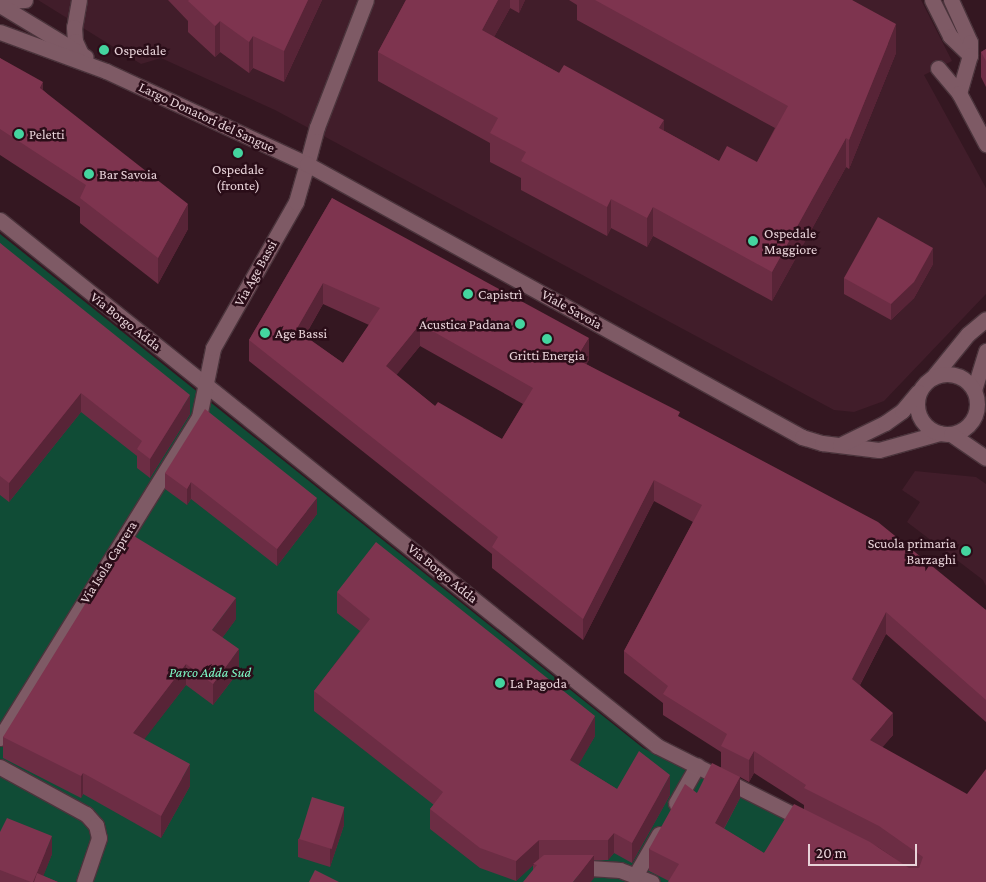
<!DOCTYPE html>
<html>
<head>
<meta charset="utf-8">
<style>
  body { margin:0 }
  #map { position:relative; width:986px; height:882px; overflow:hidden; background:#341721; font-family:"Crimson Pro",serif }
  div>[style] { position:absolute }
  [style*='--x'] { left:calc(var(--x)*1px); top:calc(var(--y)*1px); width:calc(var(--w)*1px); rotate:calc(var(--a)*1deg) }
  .built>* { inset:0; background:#411d2a }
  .green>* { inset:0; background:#104c36 }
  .roads { filter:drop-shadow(1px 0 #4b343c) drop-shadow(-1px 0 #4b343c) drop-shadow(0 1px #4b343c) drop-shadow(0 -1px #4b343c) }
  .lane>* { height:15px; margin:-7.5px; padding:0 7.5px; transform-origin:7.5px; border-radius:7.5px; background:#7e5a65 }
  .street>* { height:15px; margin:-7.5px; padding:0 7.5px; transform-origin:7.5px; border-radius:7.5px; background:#7e5a65 }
  .secondary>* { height:15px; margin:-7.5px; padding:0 7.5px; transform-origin:7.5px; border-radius:7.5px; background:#7e5a65 }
  .secondary>.ring { margin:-7.5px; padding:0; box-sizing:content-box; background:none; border:15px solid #7e5a65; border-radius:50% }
  .wall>* { inset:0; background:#6c2d44 }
  .shaded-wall>* { inset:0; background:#582437 }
  .building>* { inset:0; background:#7e344f; transform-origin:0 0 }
  .dots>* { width:14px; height:14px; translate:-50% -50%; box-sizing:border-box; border:2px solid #2a0d18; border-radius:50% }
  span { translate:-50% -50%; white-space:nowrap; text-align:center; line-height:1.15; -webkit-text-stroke:5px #2a0d18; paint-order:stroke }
  .poi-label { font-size:14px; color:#e8d3d9 }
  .left { translate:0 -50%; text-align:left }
  .right { translate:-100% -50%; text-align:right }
  .street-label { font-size:14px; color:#e8d3d9 }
  .park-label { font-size:14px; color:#7efcc8; font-style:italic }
  .scale { position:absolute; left:808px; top:844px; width:109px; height:22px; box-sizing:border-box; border:2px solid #e8d3d9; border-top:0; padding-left:6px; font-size:15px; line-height:18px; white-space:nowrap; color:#e8d3d9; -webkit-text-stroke:4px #2a0d18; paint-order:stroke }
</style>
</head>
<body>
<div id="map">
  <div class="built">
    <i style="clip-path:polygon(38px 0,921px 0,952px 61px,924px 75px,986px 188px,986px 294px,884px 401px,854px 412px,834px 410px,275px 110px,161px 58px,141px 64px)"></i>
    <i style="clip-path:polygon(915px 471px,976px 477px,986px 484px,986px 586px,983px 580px,907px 522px,920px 502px,902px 490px)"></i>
  </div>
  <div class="green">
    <i style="clip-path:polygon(0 234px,643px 748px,870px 862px,901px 882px,0 882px)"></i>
  </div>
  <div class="roads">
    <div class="lane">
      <i style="--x:79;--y:0;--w:27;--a:100"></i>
      <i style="--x:74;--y:27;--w:14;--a:86"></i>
      <i style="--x:75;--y:41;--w:14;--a:65"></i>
      <i style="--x:932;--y:0;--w:40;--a:63.4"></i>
      <i style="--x:950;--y:36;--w:28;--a:44"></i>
      <i style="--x:951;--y:0;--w:46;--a:65.7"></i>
      <i style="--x:970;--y:42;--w:13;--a:90"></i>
      <i style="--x:970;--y:55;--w:40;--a:106"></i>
      <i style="--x:0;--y:1;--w:25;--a:-2"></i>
      <i style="--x:938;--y:68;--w:33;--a:50"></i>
      <i style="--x:959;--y:93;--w:58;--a:62.1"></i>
      <i style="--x:307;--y:164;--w:38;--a:-75"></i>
      <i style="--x:317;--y:127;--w:136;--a:-68.9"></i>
      <i style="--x:0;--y:767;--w:98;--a:28.7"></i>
      <i style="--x:86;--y:814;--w:15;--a:48"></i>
      <i style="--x:96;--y:825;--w:13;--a:77"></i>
      <i style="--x:99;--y:838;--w:46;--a:108.8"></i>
      <i style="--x:676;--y:803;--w:43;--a:-60.4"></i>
      <i style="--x:574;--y:867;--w:46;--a:3.7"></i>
      <i style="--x:620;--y:870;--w:34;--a:21"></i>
      <i style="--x:636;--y:874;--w:46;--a:-60.1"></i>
    </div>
    <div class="street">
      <i style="--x:0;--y:220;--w:842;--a:38.68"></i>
      <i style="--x:657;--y:746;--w:167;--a:26.7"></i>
      <i style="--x:933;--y:377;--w:55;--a:-50.9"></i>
      <i style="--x:968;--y:334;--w:23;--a:-40"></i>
      <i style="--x:974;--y:390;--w:41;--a:-72.9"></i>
      <i style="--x:0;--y:738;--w:378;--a:-58.2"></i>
      <i style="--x:199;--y:417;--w:70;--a:-78.5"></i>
      <i style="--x:213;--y:348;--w:168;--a:-60.4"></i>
      <i style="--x:296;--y:202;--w:40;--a:-74"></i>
    </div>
    <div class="secondary">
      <i style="--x:0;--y:5;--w:100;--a:31.2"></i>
      <i style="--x:0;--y:32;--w:113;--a:20.2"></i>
      <i style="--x:106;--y:71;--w:221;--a:24.8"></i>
      <i style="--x:307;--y:164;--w:565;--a:28.88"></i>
      <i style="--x:802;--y:437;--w:21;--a:17"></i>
      <i style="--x:822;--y:443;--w:57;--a:7"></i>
      <i style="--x:879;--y:450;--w:63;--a:-15.6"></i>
      <i class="ring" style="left:917px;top:374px;width:45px;height:45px"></i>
      <i style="--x:951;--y:434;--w:42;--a:34.4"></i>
      <i style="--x:840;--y:445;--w:50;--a:-26.1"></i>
      <i style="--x:885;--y:423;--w:21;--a:-35"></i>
      <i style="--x:902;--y:411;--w:25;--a:-50"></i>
    </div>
  </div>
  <div class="wall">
    <i style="clip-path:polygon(168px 0,322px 0,284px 82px,253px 68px,249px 73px,220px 52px,215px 57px,188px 32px,188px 21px)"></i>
    <i style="clip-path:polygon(406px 0,525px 0,519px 13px,510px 8px,494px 37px,719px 161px,757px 162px,775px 128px,577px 20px,577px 5px,569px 0,852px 0,896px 53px,849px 169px,846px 167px,772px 301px,653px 236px,647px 247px,611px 228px,607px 236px,521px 190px,521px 178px,490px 162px,490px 143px,378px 81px,378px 52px)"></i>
    <i style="clip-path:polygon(986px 49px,986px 87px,981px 77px,981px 52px)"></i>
    <i style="clip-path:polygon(0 58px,43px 90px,188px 229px,158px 284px,80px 223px,80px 207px,0 155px)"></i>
    <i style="clip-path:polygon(evenodd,332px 198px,589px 360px,586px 364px,680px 418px,986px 610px,986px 722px,886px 634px,860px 685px,893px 735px,882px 747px,986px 882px,669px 881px,649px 871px,649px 849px,697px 793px,721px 767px,721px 752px,663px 715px,663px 703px,624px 673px,624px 651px,693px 522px,654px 501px,583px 640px,492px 568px,492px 554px,249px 361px,249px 340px,332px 198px,323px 304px,369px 325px,343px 363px,305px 336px,323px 304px,332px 198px,420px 346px,523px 404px,502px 439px,435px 406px,396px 375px,420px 346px,332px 198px,754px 773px,804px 805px,804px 809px,764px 853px,724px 829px,740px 798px,740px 777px,749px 782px,754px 773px,332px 198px,874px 845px,879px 848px,897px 860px,874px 845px)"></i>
    <i style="clip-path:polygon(0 243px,190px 414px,150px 478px,137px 468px,137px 456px,81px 412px,9px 502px,0 495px)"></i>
    <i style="clip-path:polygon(933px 264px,914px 298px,891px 320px,844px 294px,844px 278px)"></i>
    <i style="clip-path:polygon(165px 473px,317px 514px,277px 566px,191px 499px,187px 505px,165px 489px)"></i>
    <i style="clip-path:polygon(337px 592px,595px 736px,578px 765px,617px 789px,670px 795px,632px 863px,614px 853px,608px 860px,594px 860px,594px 878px,533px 870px,533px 865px,516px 881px,480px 868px,430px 829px,430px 809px,434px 805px,314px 711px,314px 691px,360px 631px,337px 613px)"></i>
    <i style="clip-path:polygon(236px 619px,222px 638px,239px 671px,213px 705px,186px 685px,144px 739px,190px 786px,161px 838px,83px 794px,81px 798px,3px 758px,3px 737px)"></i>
    <i style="clip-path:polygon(344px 825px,330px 867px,298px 857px,298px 839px)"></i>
    <i style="clip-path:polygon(0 832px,52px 854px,43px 876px,58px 882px,0 882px)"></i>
  </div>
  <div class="shaded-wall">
    <i style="clip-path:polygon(308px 0,322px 0,284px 82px,284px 51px)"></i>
    <i style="clip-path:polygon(498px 0,510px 0,510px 8px,482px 59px,482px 30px)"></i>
    <i style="clip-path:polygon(519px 0,525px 0,519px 13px)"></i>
    <i style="clip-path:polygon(220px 21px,220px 52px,215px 57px,215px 26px)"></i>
    <i style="clip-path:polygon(896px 24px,896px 53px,849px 169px,849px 140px)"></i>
    <i style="clip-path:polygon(253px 36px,253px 68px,249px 73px,249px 42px)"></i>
    <i style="clip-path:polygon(43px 82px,43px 108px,40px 88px)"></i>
    <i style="clip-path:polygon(664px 120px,664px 149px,659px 128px)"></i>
    <i style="clip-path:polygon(846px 138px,846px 167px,772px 301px,772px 272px)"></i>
    <i style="clip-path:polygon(611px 199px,611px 228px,607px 236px,607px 207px)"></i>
    <i style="clip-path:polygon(188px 204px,188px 229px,158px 284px,158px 258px)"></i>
    <i style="clip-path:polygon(653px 207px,653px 236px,647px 247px,647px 218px)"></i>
    <i style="clip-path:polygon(933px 248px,933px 264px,914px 298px,891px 320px,891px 304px)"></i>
    <i style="clip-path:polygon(323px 283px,323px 304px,296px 351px,296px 330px)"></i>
    <i style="clip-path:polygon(420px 324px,420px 346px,386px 388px,386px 366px)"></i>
    <i style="clip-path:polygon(589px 338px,589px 360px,576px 381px,576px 359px)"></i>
    <i style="clip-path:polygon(81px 393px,81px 412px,9px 502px,9px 483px)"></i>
    <i style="clip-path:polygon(190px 395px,190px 414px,150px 478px,150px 459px)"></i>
    <i style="clip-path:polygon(654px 480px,654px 501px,583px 640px,583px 619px)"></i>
    <i style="clip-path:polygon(191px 482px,191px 499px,187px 505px,187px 489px)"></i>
    <i style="clip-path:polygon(317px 498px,317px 514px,277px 566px,277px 549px)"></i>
    <i style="clip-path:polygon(236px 598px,236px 619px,212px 652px,212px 630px)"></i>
    <i style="clip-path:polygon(886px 612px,886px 634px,852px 700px,852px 679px)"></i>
    <i style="clip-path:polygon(239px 649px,239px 671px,213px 705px,213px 684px)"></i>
    <i style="clip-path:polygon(186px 664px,186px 685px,133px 754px,133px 733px)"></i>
    <i style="clip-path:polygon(893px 713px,893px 735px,870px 762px,870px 740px)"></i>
    <i style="clip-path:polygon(595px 716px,595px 736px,570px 780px,570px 760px)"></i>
    <i style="clip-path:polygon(754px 751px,754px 773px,749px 782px,749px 760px)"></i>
    <i style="clip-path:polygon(190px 764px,190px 786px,161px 838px,161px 816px)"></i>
    <i style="clip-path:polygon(83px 773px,83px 794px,81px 798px,81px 776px)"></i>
    <i style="clip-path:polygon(670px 775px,670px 795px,632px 863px,632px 843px)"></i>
    <i style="clip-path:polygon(740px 777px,740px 798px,715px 845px,715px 823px)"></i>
    <i style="clip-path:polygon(344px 807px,344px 825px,330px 867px,330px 849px)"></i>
    <i style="clip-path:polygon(614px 833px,614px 853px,608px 860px,608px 840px)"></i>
    <i style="clip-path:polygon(52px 836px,52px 854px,41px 882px,33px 882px)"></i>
    <i style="clip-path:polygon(539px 840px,539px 860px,516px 881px,516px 861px)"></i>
    <i style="clip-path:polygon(594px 855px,594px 878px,591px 882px,573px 882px)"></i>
  </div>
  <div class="building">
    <i style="clip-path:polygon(189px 0,308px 0,284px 51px,253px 36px,249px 42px,220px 21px,215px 26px,188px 1px)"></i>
    <i style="clip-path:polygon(406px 0,498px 0,482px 30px,559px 73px,564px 65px,664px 120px,659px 128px,719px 161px,727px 146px,757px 162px,788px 106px,595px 0,852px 0,896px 24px,849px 140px,846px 138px,772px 272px,653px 207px,647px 218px,611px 199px,607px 207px,521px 161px,526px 152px,490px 133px,498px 118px,378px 52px)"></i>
    <i style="clip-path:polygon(986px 49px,986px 61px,981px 52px)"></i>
    <i style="clip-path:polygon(0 58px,43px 82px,40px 88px,188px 204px,158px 258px,80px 198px,86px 185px,0 129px)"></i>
    <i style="clip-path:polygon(evenodd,332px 198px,589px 338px,576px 359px,680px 412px,678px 416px,878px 522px,986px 610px,986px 700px,886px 612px,852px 679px,893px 713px,870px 740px,967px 794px,986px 769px,986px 882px,668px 882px,679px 864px,649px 849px,685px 784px,697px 793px,712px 763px,740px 777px,715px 823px,764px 853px,794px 804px,870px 842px,909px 868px,919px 868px,923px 857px,879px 826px,804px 788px,806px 785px,754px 751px,749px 760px,721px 746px,727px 734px,663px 694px,668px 686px,624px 651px,702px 505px,654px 480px,583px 619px,492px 547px,498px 537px,249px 340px,332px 198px,323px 283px,380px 308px,343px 363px,296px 330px,323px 283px,332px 198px,420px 324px,533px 388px,502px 439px,438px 402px,435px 406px,386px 366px,420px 324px)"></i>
    <i style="clip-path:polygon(878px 217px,933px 248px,914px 282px,891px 304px,844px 278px)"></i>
    <i style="clip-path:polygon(0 243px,190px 395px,150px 459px,137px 449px,142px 441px,81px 393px,9px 483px,0 476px)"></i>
    <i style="clip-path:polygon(205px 409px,317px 498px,277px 549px,191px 482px,187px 489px,165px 473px)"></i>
    <i style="clip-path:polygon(129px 533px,236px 598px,212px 630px,239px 649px,213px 684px,186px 664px,133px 733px,190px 764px,161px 816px,83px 773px,81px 776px,3px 737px)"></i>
    <i style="clip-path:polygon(376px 542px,595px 716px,570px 760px,617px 789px,639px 751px,670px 775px,632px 843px,614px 833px,608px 840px,539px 840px,516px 861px,480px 848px,430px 809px,443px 792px,314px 691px,370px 619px,337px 592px)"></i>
    <i style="left:312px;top:797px;width:34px;height:44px;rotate:17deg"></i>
    <i style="clip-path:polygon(7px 818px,52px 836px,33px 882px,31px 882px,0 870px,0 832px)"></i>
    <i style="clip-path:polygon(544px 855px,594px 855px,573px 882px,523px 882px,537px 865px,533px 864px)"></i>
    <i style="clip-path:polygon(315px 870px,339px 882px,309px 882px)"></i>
    <i style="clip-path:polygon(37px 873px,58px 882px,34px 882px)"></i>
  </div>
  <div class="dots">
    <i style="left:104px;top:50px;background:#44d49f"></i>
    <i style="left:19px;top:134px;background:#44d49f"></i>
    <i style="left:238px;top:153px;background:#44d49f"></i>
    <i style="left:89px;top:174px;background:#44d49f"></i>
    <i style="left:753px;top:241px;background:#44d49f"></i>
    <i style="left:468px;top:294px;background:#44d49f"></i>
    <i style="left:520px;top:324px;background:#44d49f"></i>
    <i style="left:265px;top:333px;background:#44d49f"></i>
    <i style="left:547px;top:339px;background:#44d49f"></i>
    <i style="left:966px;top:551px;background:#44d49f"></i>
    <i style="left:500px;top:683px;background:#44d49f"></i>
  </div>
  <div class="poi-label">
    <span class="left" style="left:114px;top:50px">Ospedale</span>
    <span class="left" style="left:29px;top:134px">Peletti</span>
    <span style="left:238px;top:177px">Ospedale<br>(fronte)</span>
    <span class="left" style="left:99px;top:174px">Bar Savoia</span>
    <span class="left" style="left:764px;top:241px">Ospedale<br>Maggiore</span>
    <span class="left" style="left:478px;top:294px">Capistrì</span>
    <span class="right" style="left:510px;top:324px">Acustica Padana</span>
    <span class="left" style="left:275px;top:333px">Age Bassi</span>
    <span style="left:547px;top:355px">Gritti Energia</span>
    <span class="right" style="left:956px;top:551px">Scuola primaria<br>Barzaghi</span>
    <span class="left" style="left:510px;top:683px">La Pagoda</span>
  </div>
  <div class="street-label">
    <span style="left:207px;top:117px;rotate:25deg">Largo Donatori del Sangue</span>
    <span style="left:255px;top:273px;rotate:-61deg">Via Age Bassi</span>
    <span style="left:572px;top:309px;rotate:29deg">Viale Savoia</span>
    <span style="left:126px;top:321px;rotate:38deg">Via Borgo Adda</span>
    <span style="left:108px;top:562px;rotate:-58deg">Via Isola Caprera</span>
    <span style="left:443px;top:573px;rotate:39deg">Via Borgo Adda</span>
  </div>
  <div class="park-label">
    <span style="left:210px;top:672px">Parco Adda Sud</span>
  </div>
  <div class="scale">20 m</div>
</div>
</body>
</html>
